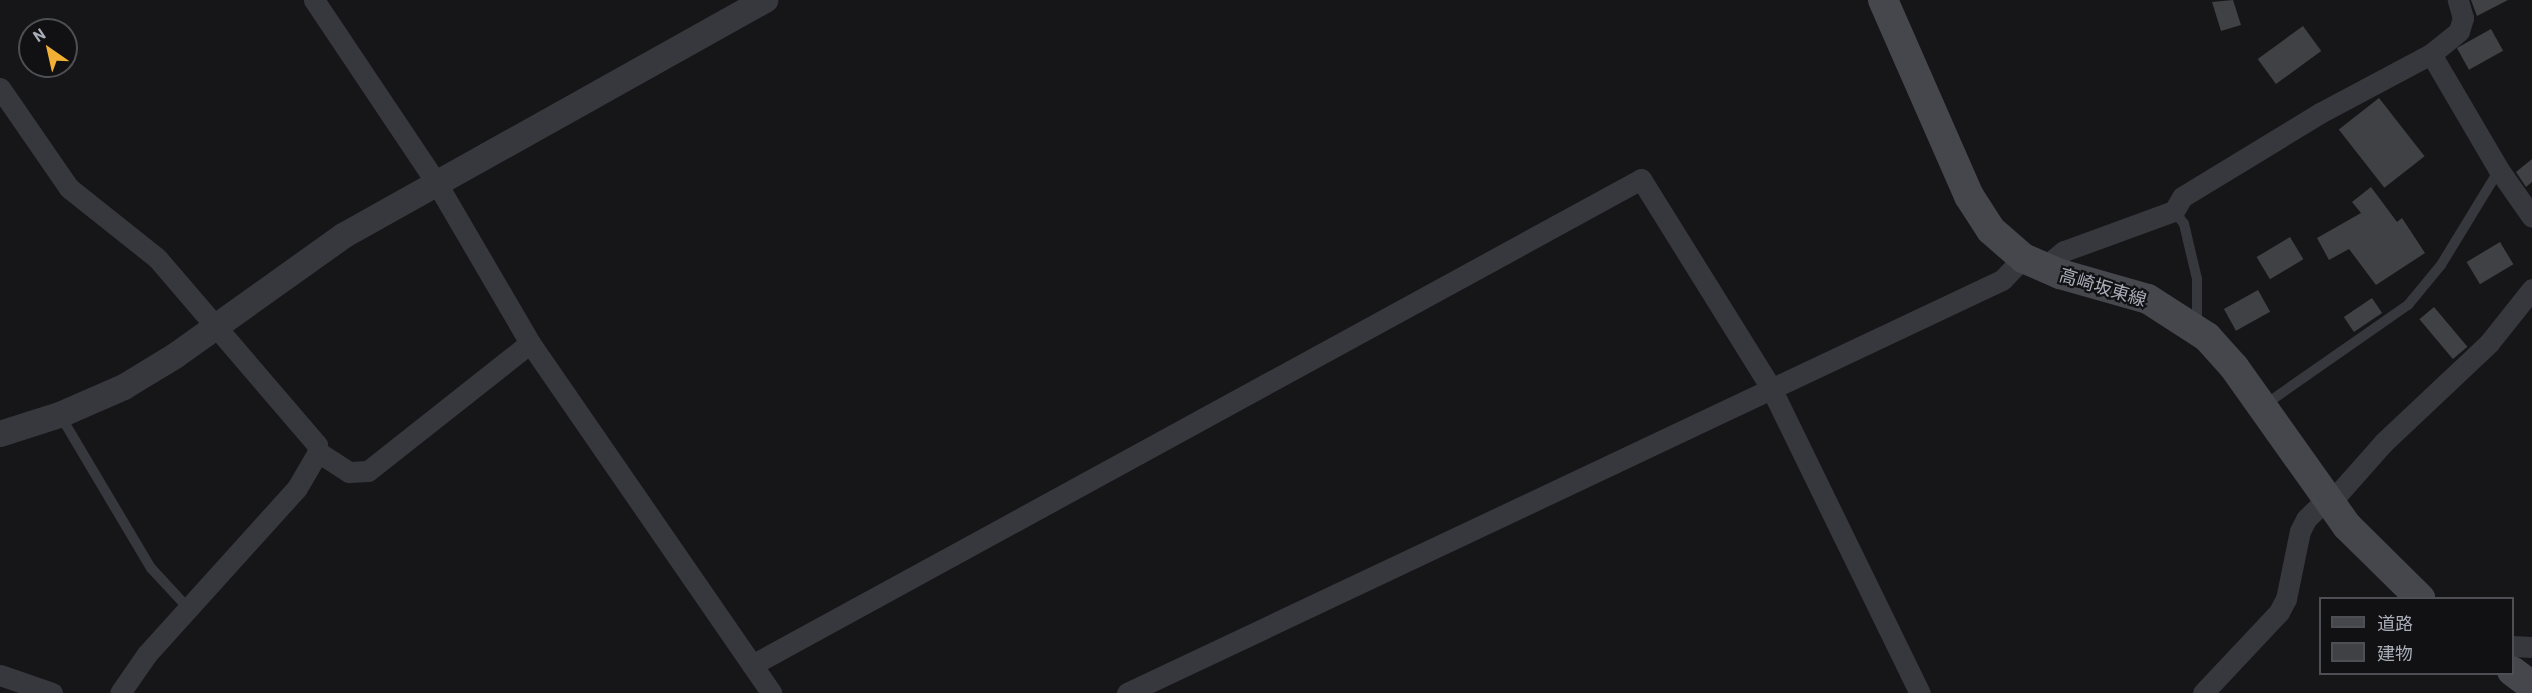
<!DOCTYPE html>
<html>
<head>
<meta charset="utf-8">
<style>
  body { margin:0 }
  #map { position:relative; width:2532px; height:693px; overflow:hidden; background:#161618; font-family:Barlow,"Noto Sans JP",sans-serif }
  div>[style] { position:absolute }
  [style*='--x'] { left:calc(var(--x)*1px); top:calc(var(--y)*1px); width:calc(var(--w)*1px); rotate:calc(var(--a)*1deg) }
  .building>* { inset:0; background:#404145; transform-origin:0 0 }
  .service>* { height:10px; margin:-5px; padding:0 5px; transform-origin:5px; border-radius:5px; background:#37383d }
  .minor>* { height:21px; margin:-10.5px; padding:0 10.5px; transform-origin:10.5px; border-radius:10.5px; background:#37383d }
  .tertiary>* { height:26px; margin:-13px; padding:0 13px; transform-origin:13px; border-radius:13px; background:#37383d }
  .secondary>* { height:30px; margin:-15px; padding:0 15px; transform-origin:15px; border-radius:15px; background:#45474d }
  span { translate:-50% -50%; white-space:nowrap; text-align:center; line-height:1.15; -webkit-text-stroke:4.5px #111113; paint-order:stroke }
  .street-label { font-size:18px; color:#a8adb8 }
  .legend { position:absolute; left:2319px; top:597px; width:195px; height:78px; box-sizing:border-box; background:#111113; border:2px solid #4d4f55; margin:0; padding:8px 10px; list-style:none; font-size:18px; color:#a8adb8 }
  .legend li { display:flex; align-items:center; gap:12px; height:30px }
  .legend b { width:30px; border:2px solid #4d4f55 }
  .north { position:absolute; left:18px; top:18px; width:60px; height:60px; box-sizing:border-box; background:#111113; border:2px solid #4d4f55; border-radius:50%; rotate:326deg; font-size:16px; font-weight:700; line-height:24px; text-align:center; color:#a8adb8 }
  .north::after { content:''; display:block; margin:auto; width:21px; height:27px; background:#f2b134; clip-path:polygon(50% 0,100% 100%,50% 72%,0 100%) }
</style>
</head>
<body>
<div id="map">
  <div class="building">
    <i style="clip-path:polygon(2233px 0,2241px 25px,2221px 31px,2212px 2px)"></i>
    <i style="clip-path:polygon(2471px 0,2508px 0,2477px 16px)"></i>
    <i style="left:2303px;top:26px;width:31px;height:56px;rotate:54deg"></i>
    <i style="left:2491px;top:29px;width:25px;height:39px;rotate:61deg"></i>
    <i style="left:2379px;top:98px;width:74px;height:51px;rotate:52deg"></i>
    <i style="clip-path:polygon(2532px 159px,2532px 182px,2526px 187px,2516px 172px)"></i>
    <i style="clip-path:polygon(2371px 187px,2397px 222px,2402px 218px,2425px 253px,2376px 285px,2349px 249px,2329px 260px,2317px 238px,2361px 213px,2352px 202px)"></i>
    <i style="left:2290px;top:237px;width:26px;height:39px;rotate:59deg"></i>
    <i style="left:2500px;top:242px;width:26px;height:39px;rotate:59deg"></i>
    <i style="left:2258px;top:290px;width:25px;height:39px;rotate:61deg"></i>
    <i style="left:2372px;top:298px;width:18px;height:34px;rotate:56deg"></i>
    <i style="left:2434px;top:307px;width:52px;height:19px;rotate:50deg"></i>
  </div>
  <div class="service">
    <i style="--x:2174;--y:211;--w:16;--a:52"></i>
    <i style="--x:2184;--y:224;--w:57;--a:76.7"></i>
    <i style="--x:2197;--y:279;--w:46;--a:90"></i>
    <i style="--x:2263;--y:406;--w:177;--a:-34.9"></i>
    <i style="--x:2408;--y:305;--w:52;--a:-50.5"></i>
    <i style="--x:2441;--y:265;--w:111;--a:-58.6"></i>
    <i style="--x:60;--y:415;--w:178;--a:59.3"></i>
    <i style="--x:151;--y:568;--w:54;--a:47.2"></i>
  </div>
  <div class="minor">
    <i style="--x:314;--y:0;--w:219;--a:56.2"></i>
    <i style="--x:436;--y:182;--w:186;--a:59.7"></i>
    <i style="--x:530;--y:343;--w:425;--a:55.4"></i>
    <i style="--x:2431;--y:54;--w:134;--a:59.6"></i>
    <i style="--x:2499;--y:170;--w:57;--a:54.9"></i>
    <i style="--x:0;--y:88;--w:121;--a:55.4"></i>
    <i style="--x:69;--y:188;--w:112;--a:38.5"></i>
    <i style="--x:157;--y:258;--w:246;--a:49.4"></i>
    <i style="--x:317;--y:445;--w:7;--a:82"></i>
    <i style="--x:318;--y:452;--w:42;--a:120.3"></i>
    <i style="--x:297;--y:488;--w:224;--a:132.1"></i>
    <i style="--x:147;--y:654;--w:47;--a:124.7"></i>
    <i style="--x:2043;--y:268;--w:27;--a:-39"></i>
    <i style="--x:2064;--y:251;--w:117;--a:-20"></i>
    <i style="--x:2174;--y:211;--w:16;--a:-60"></i>
    <i style="--x:2182;--y:197;--w:162;--a:-31.3"></i>
    <i style="--x:2320;--y:113;--w:126;--a:-28"></i>
    <i style="--x:2431;--y:54;--w:36;--a:-39"></i>
    <i style="--x:2459;--y:31;--w:14;--a:-73"></i>
    <i style="--x:2463;--y:18;--w:19;--a:-106"></i>
    <i style="--x:318;--y:452;--w:37;--a:33"></i>
    <i style="--x:349;--y:472;--w:19;--a:-3"></i>
    <i style="--x:368;--y:471;--w:206;--a:-38.3"></i>
    <i style="--x:2330;--y:503;--w:80;--a:-48.5"></i>
    <i style="--x:2383;--y:443;--w:146;--a:-43.3"></i>
    <i style="--x:2489;--y:343;--w:69;--a:-51.5"></i>
    <i style="--x:2512;--y:646;--w:20;--a:3"></i>
    <i style="--x:752;--y:665;--w:1013;--a:-28.66"></i>
    <i style="--x:1641;--y:179;--w:246;--a:58.1"></i>
    <i style="--x:1771;--y:388;--w:339;--a:64"></i>
    <i style="--x:0;--y:675;--w:55;--a:19.1"></i>
    <i style="--x:1127;--y:693;--w:968;--a:-25.27"></i>
    <i style="--x:2002;--y:280;--w:30;--a:-46"></i>
    <i style="--x:2203;--y:693;--w:111;--a:-46.8"></i>
    <i style="--x:2279;--y:612;--w:15;--a:-62"></i>
    <i style="--x:2286;--y:599;--w:69;--a:-78.4"></i>
    <i style="--x:2300;--y:531;--w:13;--a:-63"></i>
    <i style="--x:2306;--y:519;--w:29;--a:-44"></i>
  </div>
  <div class="tertiary">
    <i style="--x:0;--y:434;--w:63;--a:-17.6"></i>
    <i style="--x:60;--y:415;--w:70;--a:-23.6"></i>
    <i style="--x:124;--y:387;--w:60;--a:-31.3"></i>
    <i style="--x:175;--y:356;--w:206;--a:-35.5"></i>
    <i style="--x:343;--y:236;--w:484;--a:-29.2"></i>
  </div>
  <div class="secondary">
    <i style="--x:1883;--y:0;--w:214;--a:66.3"></i>
    <i style="--x:1969;--y:196;--w:40;--a:57.1"></i>
    <i style="--x:1991;--y:230;--w:43;--a:41.2"></i>
    <i style="--x:2023;--y:258;--w:40;--a:23.4"></i>
    <i style="--x:2060;--y:274;--w:91;--a:15.9"></i>
    <i style="--x:2148;--y:299;--w:70;--a:32.8"></i>
    <i style="--x:2207;--y:337;--w:40;--a:48"></i>
    <i style="--x:2234;--y:367;--w:195;--a:54.6"></i>
    <i style="--x:2347;--y:526;--w:103;--a:44.6"></i>
    <i style="--x:2512;--y:671;--w:25;--a:37"></i>
  </div>
  <div class="street-label">
    <span style="left:2103px;top:287px;rotate:17deg">高崎坂東線</span>
  </div>
  <ul class="legend">
  <li><b style="height:8px;background:#45474d"></b>道路</li>
  <li><b style="height:16px;background:#404145"></b>建物</li>
  </ul>
  <div class="north">N</div>
</div>
</body>
</html>
